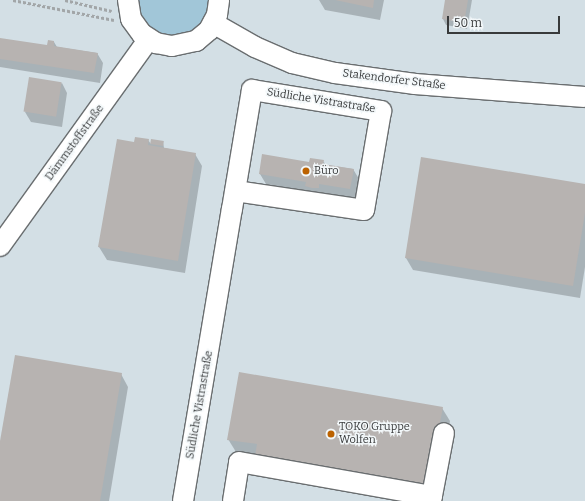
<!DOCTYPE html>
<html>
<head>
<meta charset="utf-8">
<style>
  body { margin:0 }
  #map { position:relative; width:585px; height:501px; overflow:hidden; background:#e5e9ec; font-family:Bitter,serif }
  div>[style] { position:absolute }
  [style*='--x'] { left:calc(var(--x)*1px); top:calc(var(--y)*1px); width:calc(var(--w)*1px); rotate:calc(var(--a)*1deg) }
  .built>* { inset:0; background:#d3dfe5; transform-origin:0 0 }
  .green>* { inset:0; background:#a1c6d8 }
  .shadow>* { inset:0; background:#0003 }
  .building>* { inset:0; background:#b7b3b1; transform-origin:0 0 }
  .path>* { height:2.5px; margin-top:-1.25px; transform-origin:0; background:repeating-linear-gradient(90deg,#a2a6a8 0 3px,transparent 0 5px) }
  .roads { filter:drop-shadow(1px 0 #6a6e70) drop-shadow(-1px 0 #6a6e70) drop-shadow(0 1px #6a6e70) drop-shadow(0 -1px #6a6e70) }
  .minor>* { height:20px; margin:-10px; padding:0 10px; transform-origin:10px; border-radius:10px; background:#fff }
  .dots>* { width:11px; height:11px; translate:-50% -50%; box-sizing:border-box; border:2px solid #f2f7f9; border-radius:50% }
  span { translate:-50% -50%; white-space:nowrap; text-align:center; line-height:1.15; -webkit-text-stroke:3px #f2f7f9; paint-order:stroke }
  .street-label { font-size:11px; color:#383a3b }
  .poi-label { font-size:11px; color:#383a3b }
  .left { translate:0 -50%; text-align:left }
  .scale { position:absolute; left:447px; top:16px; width:113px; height:18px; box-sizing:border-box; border:2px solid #383a3b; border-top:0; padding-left:5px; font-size:12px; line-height:14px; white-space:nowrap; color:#383a3b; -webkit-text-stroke:3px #f2f7f9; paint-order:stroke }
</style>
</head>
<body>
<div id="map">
  <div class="built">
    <i style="left:0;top:0;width:585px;height:501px"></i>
  </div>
  <div class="green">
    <i style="clip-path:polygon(138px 0,209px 0,209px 7px,206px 16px,195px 30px,177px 37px,159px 34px,151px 29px,140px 14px)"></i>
  </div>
  <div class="shadow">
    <i style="clip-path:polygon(319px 0,384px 0,380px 20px,325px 10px)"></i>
    <i style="clip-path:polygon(446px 0,472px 0,467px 29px,446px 25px,443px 19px)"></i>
    <i style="clip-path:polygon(0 39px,48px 46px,54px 42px,57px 47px,97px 53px,103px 63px,100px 83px,0 67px)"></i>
    <i style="clip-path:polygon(62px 83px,67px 93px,62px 127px,31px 122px,25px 112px)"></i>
    <i style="clip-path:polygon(148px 140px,151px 144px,151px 140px,163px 142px,164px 148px,195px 154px,202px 166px,185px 273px,107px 260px,99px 247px,136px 144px)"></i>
    <i style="clip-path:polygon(263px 155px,310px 163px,323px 161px,326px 165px,353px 169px,359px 179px,356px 198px,325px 193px,324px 198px,312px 196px,309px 191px,266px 184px,260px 174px)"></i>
    <i style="clip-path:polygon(585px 185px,585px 267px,580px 298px,413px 270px,406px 258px)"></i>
    <i style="clip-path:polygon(121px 374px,128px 387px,109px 501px,0 501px,0 448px)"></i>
    <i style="clip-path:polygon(442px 408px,450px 421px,446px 441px,256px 455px,236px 452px,228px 439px)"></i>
  </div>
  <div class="building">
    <i style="clip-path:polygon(335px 0,374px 0,373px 8px)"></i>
    <i style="clip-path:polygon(445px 0,468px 0,464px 23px,442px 19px)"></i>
    <i style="clip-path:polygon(0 38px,47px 45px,48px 40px,54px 41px,54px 46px,98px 53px,94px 73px,0 59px)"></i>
    <i style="left:29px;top:77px;width:33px;height:35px;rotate:9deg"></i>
    <i style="clip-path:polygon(135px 137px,149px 139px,148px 145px,196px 153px,178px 261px,98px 247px,117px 139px,134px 142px)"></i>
    <i style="left:151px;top:139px;width:13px;height:5px;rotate:9deg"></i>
    <i style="clip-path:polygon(262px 154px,309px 162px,310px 158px,324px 160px,323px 164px,354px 169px,350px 189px,319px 184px,319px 188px,312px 188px,305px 186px,306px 182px,259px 174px)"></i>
    <i style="clip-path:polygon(421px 157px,585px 184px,585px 213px,573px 286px,405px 258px)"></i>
    <i style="clip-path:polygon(15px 355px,122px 373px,100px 501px,0 501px,0 441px)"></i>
    <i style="clip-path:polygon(239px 372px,443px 407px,439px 428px,435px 428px,425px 485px,255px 456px,257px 444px,227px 440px)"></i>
  </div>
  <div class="path">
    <i style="--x:13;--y:0;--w:103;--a:11.2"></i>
    <i style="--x:65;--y:0;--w:48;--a:13.2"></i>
  </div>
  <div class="roads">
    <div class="minor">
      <i style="--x:128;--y:0;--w:19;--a:81"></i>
      <i style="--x:131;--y:19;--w:19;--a:54"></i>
      <i style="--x:142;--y:34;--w:17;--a:33"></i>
      <i style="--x:156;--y:43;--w:16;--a:11"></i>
      <i style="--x:172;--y:46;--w:25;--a:-12"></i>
      <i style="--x:196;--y:41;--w:17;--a:-40"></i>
      <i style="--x:209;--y:30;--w:17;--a:-62"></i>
      <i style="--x:217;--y:15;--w:15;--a:-82"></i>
      <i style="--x:213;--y:23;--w:48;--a:29.7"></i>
      <i style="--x:255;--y:47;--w:40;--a:23.4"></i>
      <i style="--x:292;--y:63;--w:44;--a:13.1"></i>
      <i style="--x:335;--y:73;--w:81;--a:7.8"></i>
      <i style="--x:415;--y:84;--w:170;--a:4.4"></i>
      <i style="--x:0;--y:246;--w:255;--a:-54.3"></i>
      <i style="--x:183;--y:501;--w:296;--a:-80.5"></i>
      <i style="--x:232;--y:209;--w:121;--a:-80.5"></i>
      <i style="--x:252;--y:90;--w:131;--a:9.2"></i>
      <i style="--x:381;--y:111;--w:100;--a:99.7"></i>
      <i style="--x:364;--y:210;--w:130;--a:-171.6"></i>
      <i style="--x:233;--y:501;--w:39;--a:-81"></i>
      <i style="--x:239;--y:462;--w:196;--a:10"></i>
      <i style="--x:431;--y:501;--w:69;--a:-79.2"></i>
    </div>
  </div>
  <div class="dots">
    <i style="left:306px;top:171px;background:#bc6200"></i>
    <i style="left:331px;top:434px;background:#bc6200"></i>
  </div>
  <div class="street-label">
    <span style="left:394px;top:80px;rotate:7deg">Stakendorfer Straße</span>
    <span style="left:321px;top:101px;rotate:9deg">Südliche Vistrastraße</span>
    <span style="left:75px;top:143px;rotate:-54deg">Dämmstoffstraße</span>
    <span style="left:200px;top:405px;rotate:-80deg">Südliche Vistrastraße</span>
  </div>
  <div class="poi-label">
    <span class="left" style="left:314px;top:171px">Büro</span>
    <span class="left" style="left:339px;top:434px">TOKO Gruppe<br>Wolfen</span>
  </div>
  <div class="scale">50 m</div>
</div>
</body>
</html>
